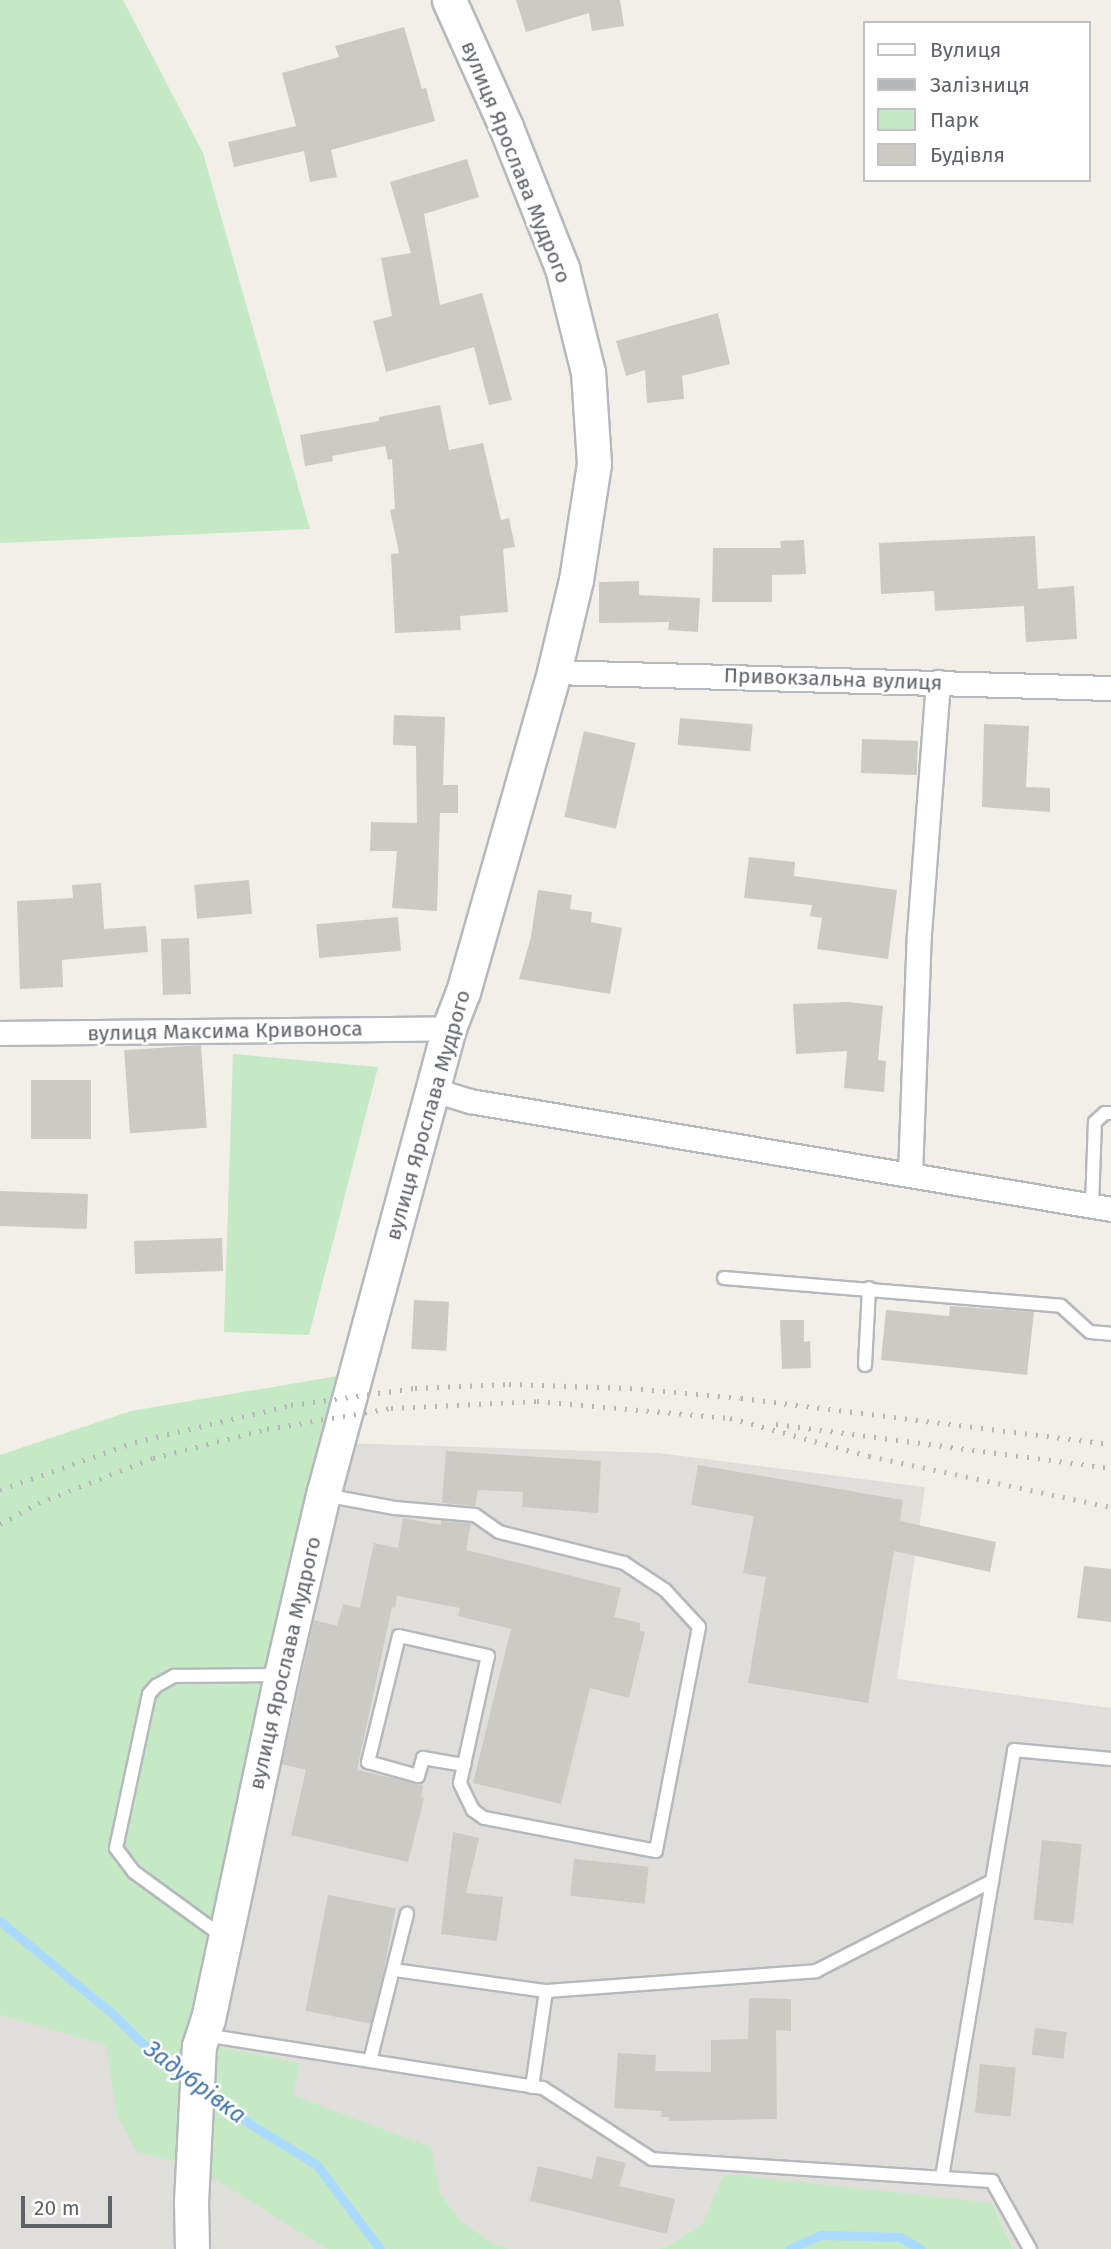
<!DOCTYPE html>
<html>
<head>
<meta charset="utf-8">
<style>
  body { margin:0 }
  #map { position:relative; width:1111px; height:2249px; overflow:hidden; background:#f1efe8; font-family:"Fira Sans",sans-serif }
  div>[style] { position:absolute }
  [style*='--x'] { left:calc(var(--x)*1px); top:calc(var(--y)*1px); width:calc(var(--w)*1px); rotate:calc(var(--a)*1deg) }
  .industrial>* { inset:0; background:#e0deda }
  .green>* { inset:0; background:#c5e8c5 }
  .stream>* { height:9px; margin:-4.5px; padding:0 4.5px; transform-origin:4.5px; border-radius:4.5px; background:#aadaff }
  .building>* { inset:0; background:#cccac5; transform-origin:0 0 }
  .roads { filter:drop-shadow(2px 0 #b5b8bc) drop-shadow(-2px 0 #b5b8bc) drop-shadow(0 2px #b5b8bc) drop-shadow(0 -2px #b5b8bc) }
  .service>* { height:12px; margin:-6px; padding:0 6px; transform-origin:6px; border-radius:6px; background:#fff }
  .minor>* { height:23px; margin:-11.5px; padding:0 11.5px; transform-origin:11.5px; border-radius:11.5px; background:#fff }
  .secondary>* { height:33px; margin:-16.5px; padding:0 16.5px; transform-origin:16.5px; border-radius:16.5px; background:#fff }
  .rail>* { height:5px; margin-top:-2.5px; transform-origin:0; background:repeating-linear-gradient(90deg,#b6b7b8 0 2px,transparent 0 11px) }
  span { translate:-50% -50%; white-space:nowrap; text-align:center; line-height:1.15; -webkit-text-stroke:5px #fff; paint-order:stroke }
  .street-label { font-size:21px; color:#5f6368 }
  .water-label { font-size:23px; color:#4174aa; font-style:italic }
  .legend { position:absolute; left:863px; top:21px; width:228px; height:161px; box-sizing:border-box; background:#fff; border:2px solid #bfc1c3; margin:0; padding:9px 12px; list-style:none; font-size:21px; color:#5f6368 }
  .legend li { display:flex; align-items:center; gap:14px; height:35px }
  .legend b { width:35px; border:2px solid #bfc1c3 }
  .scale { position:absolute; left:21px; top:2196px; width:91px; height:32px; box-sizing:border-box; border:4px solid #5f6368; border-top:0; padding-left:9px; font-size:21px; line-height:24px; white-space:nowrap; color:#5f6368; -webkit-text-stroke:5px #fff; paint-order:stroke }
</style>
</head>
<body>
<div id="map">
  <div class="industrial">
    <i style="clip-path:polygon(342px 1443px,658px 1453px,925px 1487px,897px 1679px,1111px 1708px,1111px 2249px,1013px 2249px,992px 2203px,702px 2225px,667px 2246px,656px 2249px,510px 2249px,491px 2242px,461px 2221px,440px 2193px,430px 2147px,291px 2095px,301px 2063px,205px 2044px)"></i>
    <i style="clip-path:polygon(0 2015px,107px 2045px,117px 2116px,326px 2249px,0 2249px)"></i>
  </div>
  <div class="green">
    <i style="clip-path:polygon(0 0,123px 0,203px 153px,310px 529px,0 543px)"></i>
    <i style="clip-path:polygon(233px 1054px,378px 1067px,309px 1335px,224px 1332px)"></i>
    <i style="clip-path:polygon(367px 1371px,205px 2044px,301px 2063px,292px 2095px,431px 2147px,440px 2193px,461px 2221px,491px 2242px,510px 2249px,326px 2249px,196px 2167px,137px 2152px,117px 2116px,106px 2045px,0 2015px,0 1455px,131px 1411px)"></i>
    <i style="clip-path:polygon(724px 2174px,992px 2203px,1013px 2249px,656px 2249px,667px 2246px,702px 2225px)"></i>
  </div>
  <div class="stream">
    <i style="--x:0;--y:1921;--w:146;--a:39.5"></i>
    <i style="--x:113;--y:2014;--w:47;--a:45"></i>
    <i style="--x:146;--y:2047;--w:54;--a:36.7"></i>
    <i style="--x:203;--y:2089;--w:61;--a:36.3"></i>
    <i style="--x:252;--y:2125;--w:76;--a:31.6"></i>
    <i style="--x:317;--y:2165;--w:105;--a:53.1"></i>
    <i style="--x:789;--y:2249;--w:35;--a:-24"></i>
    <i style="--x:821;--y:2235;--w:79;--a:1.5"></i>
    <i style="--x:900;--y:2237;--w:24;--a:30"></i>
  </div>
  <div class="building">
    <i style="clip-path:polygon(516px 0,620px 0,624px 26px,592px 31px,589px 13px,526px 32px)"></i>
    <i style="clip-path:polygon(404px 27px,422px 89px,426px 88px,435px 121px,331px 150px,337px 177px,310px 182px,304px 151px,234px 167px,228px 142px,296px 126px,282px 73px,339px 57px,335px 46px)"></i>
    <i style="clip-path:polygon(467px 159px,479px 197px,424px 214px,440px 305px,482px 293px,512px 400px,489px 405px,474px 347px,386px 372px,373px 321px,392px 316px,381px 258px,411px 253px,390px 182px)"></i>
    <i style="clip-path:polygon(718px 313px,730px 364px,682px 376px,684px 399px,647px 403px,645px 370px,626px 376px,616px 341px)"></i>
    <i style="clip-path:polygon(440px 405px,449px 450px,483px 443px,501px 520px,509px 518px,515px 547px,503px 549px,508px 612px,460px 616px,461px 630px,395px 633px,391px 554px,399px 553px,390px 510px,395px 509px,392px 459px,388px 460px,385px 446px,332px 456px,333px 461px,305px 466px,300px 435px,379px 421px,379px 417px)"></i>
    <i style="clip-path:polygon(1035px 536px,1038px 589px,1074px 586px,1077px 639px,1026px 642px,1024px 606px,935px 611px,934px 591px,881px 594px,879px 543px)"></i>
    <i style="clip-path:polygon(804px 540px,806px 574px,772px 575px,772px 602px,712px 602px,713px 548px,781px 548px,780px 541px)"></i>
    <i style="clip-path:polygon(639px 581px,639px 595px,700px 598px,698px 632px,668px 630px,669px 622px,599px 623px,599px 582px)"></i>
    <i style="clip-path:polygon(394px 715px,445px 717px,443px 785px,458px 785px,458px 813px,440px 813px,437px 911px,392px 908px,397px 851px,370px 851px,371px 822px,417px 823px,416px 746px,393px 745px)"></i>
    <i style="left:680px;top:718px;width:73px;height:27px;rotate:5deg"></i>
    <i style="clip-path:polygon(984px 724px,1029px 726px,1026px 787px,1050px 788px,1050px 812px,982px 807px)"></i>
    <i style="left:584px;top:731px;width:53px;height:88px;rotate:13deg"></i>
    <i style="left:862px;top:739px;width:56px;height:34px;rotate:2deg"></i>
    <i style="clip-path:polygon(749px 857px,795px 862px,794px 876px,897px 890px,888px 959px,817px 949px,822px 918px,810px 916px,812px 905px,744px 898px)"></i>
    <i style="left:249px;top:880px;width:34px;height:55px;rotate:85deg"></i>
    <i style="clip-path:polygon(101px 883px,104px 929px,146px 926px,148px 952px,62px 960px,63px 987px,20px 989px,17px 901px,73px 898px,72px 885px)"></i>
    <i style="clip-path:polygon(538px 890px,572px 895px,570px 909px,592px 912px,591px 922px,622px 928px,610px 994px,519px 979px,531px 937px)"></i>
    <i style="left:398px;top:917px;width:34px;height:82px;rotate:85deg"></i>
    <i style="left:189px;top:938px;width:56px;height:28px;rotate:88deg"></i>
    <i style="clip-path:polygon(848px 1002px,883px 1006px,878px 1060px,886px 1061px,884px 1092px,844px 1088px,847px 1051px,796px 1054px,793px 1004px)"></i>
    <i style="left:201px;top:1045px;width:83px;height:77px;rotate:86deg"></i>
    <i style="left:31px;top:1080px;width:60px;height:59px"></i>
    <i style="left:0;top:1191px;width:88px;height:35px;rotate:2deg"></i>
    <i style="left:222px;top:1238px;width:33px;height:88px;rotate:88deg"></i>
    <i style="left:414px;top:1300px;width:35px;height:49px;rotate:3deg"></i>
    <i style="clip-path:polygon(950px 1306px,1034px 1312px,1027px 1375px,881px 1360px,886px 1310px,949px 1316px)"></i>
    <i style="clip-path:polygon(780px 1320px,804px 1320px,804px 1342px,810px 1341px,811px 1368px,782px 1369px)"></i>
    <i style="clip-path:polygon(446px 1451px,601px 1461px,598px 1513px,522px 1507px,523px 1492px,478px 1490px,475px 1506px,442px 1503px)"></i>
    <i style="clip-path:polygon(698px 1465px,903px 1500px,900px 1521px,996px 1542px,990px 1572px,894px 1551px,868px 1703px,748px 1683px,766px 1577px,743px 1573px,754px 1516px,691px 1505px)"></i>
    <i style="clip-path:polygon(403px 1518px,441px 1525px,441px 1521px,471px 1523px,466px 1550px,621px 1588px,614px 1617px,640px 1623px,640px 1631px,645px 1632px,629px 1698px,590px 1688px,561px 1804px,473px 1783px,511px 1629px,458px 1616px,460px 1608px,397px 1596px,395px 1608px,392px 1607px,357px 1770px,423px 1785px,421px 1797px,424px 1798px,408px 1862px,291px 1835px,306px 1770px,282px 1764px,314px 1620px,337px 1626px,343px 1604px,360px 1608px,374px 1543px,398px 1548px)"></i>
    <i style="clip-path:polygon(1084px 1566px,1111px 1569px,1111px 1622px,1077px 1618px)"></i>
    <i style="clip-path:polygon(453px 1832px,479px 1838px,466px 1893px,503px 1897px,497px 1941px,441px 1934px)"></i>
    <i style="left:1042px;top:1840px;width:40px;height:80px;rotate:6deg"></i>
    <i style="left:574px;top:1859px;width:75px;height:37px;rotate:6deg"></i>
    <i style="left:328px;top:1895px;width:69px;height:118px;rotate:11deg"></i>
    <i style="clip-path:polygon(749px 1998px,791px 1999px,791px 2031px,776px 2030px,777px 2119px,669px 2121px,669px 2117px,661px 2117px,662px 2111px,614px 2108px,618px 2053px,656px 2055px,655px 2071px,711px 2072px,711px 2040px,748px 2039px)"></i>
    <i style="left:1035px;top:2028px;width:32px;height:27px;rotate:7deg"></i>
    <i style="left:980px;top:2064px;width:36px;height:49px;rotate:6deg"></i>
    <i style="clip-path:polygon(597px 2156px,626px 2163px,619px 2186px,675px 2199px,667px 2234px,530px 2201px,538px 2166px,592px 2179px)"></i>
  </div>
  <div class="roads">
    <div class="service">
      <i style="--x:1092;--y:1206;--w:84;--a:-88"></i>
      <i style="--x:1095;--y:1122;--w:13;--a:-42"></i>
      <i style="--x:1105;--y:1113;--w:6;--a:0"></i>
      <i style="--x:724;--y:1278;--w:338;--a:4.7"></i>
      <i style="--x:1061;--y:1306;--w:39;--a:42"></i>
      <i style="--x:1090;--y:1332;--w:21;--a:5"></i>
      <i style="--x:865;--y:1365;--w:77;--a:-87"></i>
      <i style="--x:324;--y:1495;--w:72;--a:10.4"></i>
      <i style="--x:395;--y:1508;--w:80;--a:5"></i>
      <i style="--x:475;--y:1515;--w:29;--a:35"></i>
      <i style="--x:499;--y:1532;--w:129;--a:13.9"></i>
      <i style="--x:624;--y:1563;--w:49;--a:33.4"></i>
      <i style="--x:665;--y:1590;--w:50;--a:47.4"></i>
      <i style="--x:699;--y:1627;--w:228;--a:100.9"></i>
      <i style="--x:656;--y:1851;--w:175;--a:-169.1"></i>
      <i style="--x:484;--y:1818;--w:14;--a:-144"></i>
      <i style="--x:473;--y:1810;--w:30;--a:-116"></i>
      <i style="--x:460;--y:1783;--w:130;--a:-77.6"></i>
      <i style="--x:488;--y:1656;--w:91;--a:-167.3"></i>
      <i style="--x:399;--y:1636;--w:130;--a:103.8"></i>
      <i style="--x:368;--y:1762;--w:52;--a:15.6"></i>
      <i style="--x:418;--y:1776;--w:19;--a:-74"></i>
      <i style="--x:423;--y:1758;--w:42;--a:9.7"></i>
      <i style="--x:222;--y:1936;--w:109;--a:-144"></i>
      <i style="--x:134;--y:1872;--w:30;--a:-127"></i>
      <i style="--x:116;--y:1848;--w:157;--a:-77.9"></i>
      <i style="--x:149;--y:1694;--w:11;--a:-49"></i>
      <i style="--x:156;--y:1686;--w:21;--a:-29"></i>
      <i style="--x:174;--y:1676;--w:105;--a:-0.5"></i>
      <i style="--x:394;--y:1970;--w:153;--a:7.9"></i>
      <i style="--x:205;--y:2043;--w:13;--a:-27"></i>
      <i style="--x:217;--y:2037;--w:330;--a:8.9"></i>
      <i style="--x:543;--y:2088;--w:130;--a:33.1"></i>
      <i style="--x:652;--y:2159;--w:341;--a:3.7"></i>
      <i style="--x:992;--y:2181;--w:78;--a:60.8"></i>
      <i style="--x:370;--y:2061;--w:152;--a:-75.9"></i>
      <i style="--x:532;--y:2087;--w:97;--a:-81.7"></i>
      <i style="--x:546;--y:1991;--w:271;--a:-4.2"></i>
      <i style="--x:816;--y:1971;--w:198;--a:-27.1"></i>
      <i style="--x:942;--y:2177;--w:433;--a:-80.4"></i>
      <i style="--x:1014;--y:1750;--w:97;--a:5.3"></i>
    </div>
    <div class="minor">
      <i style="--x:554;--y:672;--w:557;--a:1.65"></i>
      <i style="--x:0;--y:1033;--w:449;--a:-0.6"></i>
      <i style="--x:434;--y:1090;--w:38;--a:17"></i>
      <i style="--x:470;--y:1101;--w:650;--a:9.56"></i>
      <i style="--x:910;--y:1175;--w:241;--a:-87.9"></i>
      <i style="--x:919;--y:934;--w:253;--a:-85.7"></i>
    </div>
    <div class="secondary">
      <i style="--x:192;--y:2249;--w:47;--a:-91.2"></i>
      <i style="--x:191;--y:2202;--w:156;--a:-87.1"></i>
      <i style="--x:199;--y:2046;--w:28;--a:-72"></i>
      <i style="--x:208;--y:2019;--w:352;--a:-78"></i>
      <i style="--x:281;--y:1675;--w:185;--a:-76.9"></i>
      <i style="--x:323;--y:1495;--w:484;--a:-74.9"></i>
      <i style="--x:449;--y:1028;--w:39;--a:-69"></i>
      <i style="--x:463;--y:992;--w:333;--a:-74.1"></i>
      <i style="--x:554;--y:672;--w:95;--a:-76.6"></i>
      <i style="--x:576;--y:580;--w:117;--a:-81.2"></i>
      <i style="--x:594;--y:464;--w:92;--a:-93.7"></i>
      <i style="--x:588;--y:372;--w:107;--a:-104"></i>
      <i style="--x:562;--y:268;--w:152;--a:-111.7"></i>
      <i style="--x:506;--y:127;--w:139;--a:-114.2"></i>
    </div>
  </div>
  <div class="rail">
    <i style="--x:776;--y:1424;--w:336;--a:7.5"></i>
    <i style="--x:0;--y:1490;--w:143;--a:-19.6"></i>
    <i style="--x:135;--y:1442;--w:160;--a:-13.3"></i>
    <i style="--x:291;--y:1405;--w:125;--a:-7.8"></i>
    <i style="--x:415;--y:1388;--w:94;--a:-2.4"></i>
    <i style="--x:509;--y:1384;--w:121;--a:1.9"></i>
    <i style="--x:630;--y:1388;--w:111;--a:5.1"></i>
    <i style="--x:741;--y:1398;--w:373;--a:7.1"></i>
    <i style="--x:0;--y:1524;--w:43;--a:-28.9"></i>
    <i style="--x:38;--y:1503;--w:123;--a:-21.4"></i>
    <i style="--x:153;--y:1458;--w:118;--a:-14.3"></i>
    <i style="--x:267;--y:1429;--w:126;--a:-9.6"></i>
    <i style="--x:391;--y:1408;--w:146;--a:-2.7"></i>
    <i style="--x:537;--y:1401;--w:194;--a:5"></i>
    <i style="--x:730;--y:1418;--w:144;--a:15.3"></i>
    <i style="--x:869;--y:1456;--w:247;--a:11.9"></i>
  </div>
  <div class="street-label">
    <span style="left:516px;top:162px;rotate:68deg">вулиця Ярослава Мудрого</span>
    <span style="left:833px;top:679px;rotate:2deg">Привокзальна вулиця</span>
    <span style="left:225px;top:1031px;rotate:-1deg">вулиця Максима Кривоноса</span>
    <span style="left:428px;top:1115px;rotate:-74deg">вулиця Ярослава Мудрого</span>
    <span style="left:285px;top:1663px;rotate:-77deg">вулиця Ярослава Мудрого</span>
  </div>
  <div class="water-label">
    <span style="left:195px;top:2082px;rotate:37deg">Задубрівка</span>
  </div>
  <ul class="legend">
  <li><b style="height:9px;background:#fff"></b>Вулиця</li>
  <li><b style="height:9px;background:#b6b7b8"></b>Залізниця</li>
  <li><b style="height:19px;background:#c5e8c5"></b>Парк</li>
  <li><b style="height:19px;background:#cccac5"></b>Будівля</li>
  </ul>
  <div class="scale">20 m</div>
</div>
</body>
</html>
